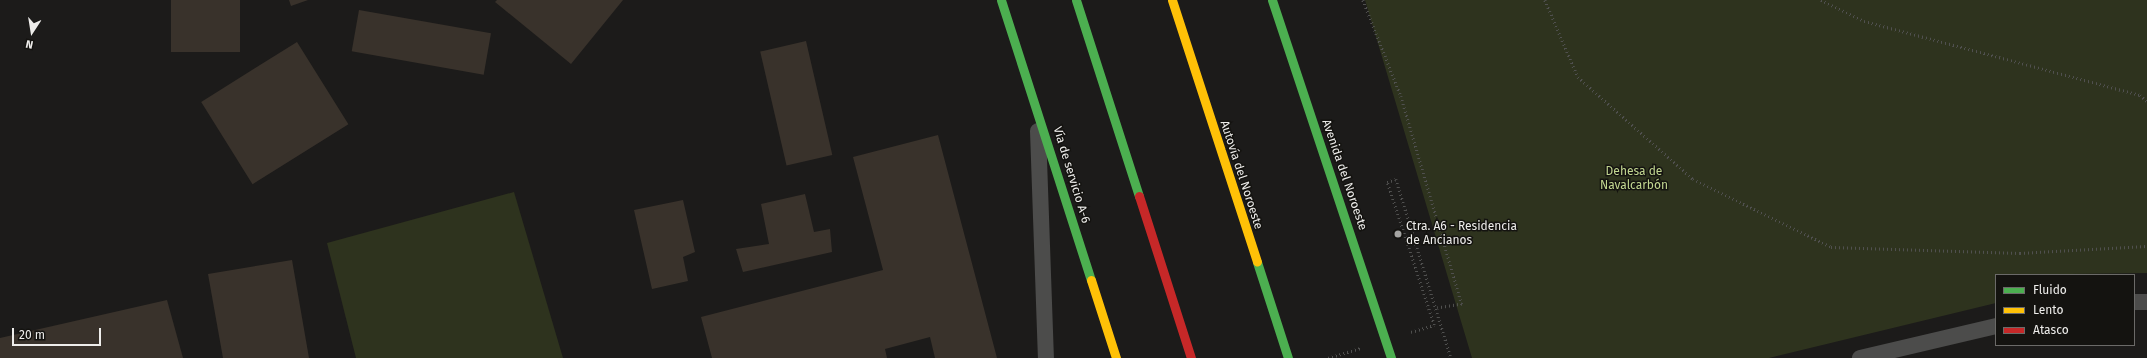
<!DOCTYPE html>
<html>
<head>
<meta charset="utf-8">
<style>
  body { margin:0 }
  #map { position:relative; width:2147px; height:358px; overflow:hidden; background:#1c1b1a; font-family:"Fira Sans",sans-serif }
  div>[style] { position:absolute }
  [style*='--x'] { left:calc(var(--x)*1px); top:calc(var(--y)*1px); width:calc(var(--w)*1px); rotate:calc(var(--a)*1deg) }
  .green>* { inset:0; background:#2e331e }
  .building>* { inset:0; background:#39322b; transform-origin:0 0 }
  .path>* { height:2.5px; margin-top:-1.25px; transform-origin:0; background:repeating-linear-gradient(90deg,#50504f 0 1px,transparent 0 4px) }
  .lane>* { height:16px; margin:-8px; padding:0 8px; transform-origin:8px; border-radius:8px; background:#4c4c4b }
  .fast>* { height:9px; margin:-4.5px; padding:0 4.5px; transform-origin:4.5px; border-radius:4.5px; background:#4caf50 }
  .slow>* { height:9px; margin:-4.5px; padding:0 4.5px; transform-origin:4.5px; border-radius:4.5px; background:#ffc107 }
  .jam>* { height:9px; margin:-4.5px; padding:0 4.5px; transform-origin:4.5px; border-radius:4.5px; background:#c62828 }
  .dots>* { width:11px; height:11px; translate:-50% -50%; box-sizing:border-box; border:2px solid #141310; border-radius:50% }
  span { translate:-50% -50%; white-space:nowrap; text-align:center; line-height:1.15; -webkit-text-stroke:3px #141310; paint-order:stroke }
  .park-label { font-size:12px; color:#c2d690 }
  .street-label { font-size:12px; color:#eeedeb }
  .poi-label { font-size:12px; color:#eeedeb }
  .left { translate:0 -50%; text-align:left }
  .legend { position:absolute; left:1995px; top:274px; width:140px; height:72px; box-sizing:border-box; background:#141310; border:1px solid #6b6a68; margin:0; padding:5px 7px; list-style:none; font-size:12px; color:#eeedeb }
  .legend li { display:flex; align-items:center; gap:8px; height:20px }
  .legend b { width:20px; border:1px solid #6b6a68 }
  .north { position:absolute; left:12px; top:12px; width:40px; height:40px; -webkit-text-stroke:3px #141310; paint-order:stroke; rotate:192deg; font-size:11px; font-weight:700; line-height:16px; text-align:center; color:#eeedeb }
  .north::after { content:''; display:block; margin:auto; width:14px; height:18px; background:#eeedeb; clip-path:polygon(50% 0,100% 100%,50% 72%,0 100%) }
  .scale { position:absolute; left:12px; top:328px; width:89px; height:18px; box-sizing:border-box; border:2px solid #eeedeb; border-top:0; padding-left:5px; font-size:12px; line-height:14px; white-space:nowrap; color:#eeedeb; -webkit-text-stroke:3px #141310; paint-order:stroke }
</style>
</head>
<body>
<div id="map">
  <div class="green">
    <i style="clip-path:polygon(1365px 0,2147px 0,2147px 273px,1996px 275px,1996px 303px,1769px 358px,1472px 358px)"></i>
    <i style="clip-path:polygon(514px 192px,563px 358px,356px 358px,327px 243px)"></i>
  </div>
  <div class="building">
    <i style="left:171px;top:0;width:69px;height:52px"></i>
    <i style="clip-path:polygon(289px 0,308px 0,291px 6px)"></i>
    <i style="clip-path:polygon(497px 0,623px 0,571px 64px,495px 2px)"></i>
    <i style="left:359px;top:10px;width:134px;height:42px;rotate:10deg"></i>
    <i style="left:806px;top:41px;width:117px;height:47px;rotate:77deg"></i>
    <i style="left:297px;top:42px;width:97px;height:113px;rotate:58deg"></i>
    <i style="clip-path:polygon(938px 135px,997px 358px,935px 358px,930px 337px,885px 349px,887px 358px,712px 358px,701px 317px,883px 270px,853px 157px)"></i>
    <i style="clip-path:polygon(805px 194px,814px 232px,830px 229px,832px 252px,743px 272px,736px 249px,769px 244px,761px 204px)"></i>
    <i style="clip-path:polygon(683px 200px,695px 252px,683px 257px,688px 281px,652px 289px,634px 210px)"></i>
    <i style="clip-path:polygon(292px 260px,309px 358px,223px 358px,208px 274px)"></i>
    <i style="clip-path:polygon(167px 300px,183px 358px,0 358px,0 338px)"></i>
  </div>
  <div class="path">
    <i style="--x:1363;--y:0;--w:103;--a:68.4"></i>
    <i style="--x:1401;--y:96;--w:217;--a:73.7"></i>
    <i style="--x:1462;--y:304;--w:25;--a:171"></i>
    <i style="--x:1545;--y:0;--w:84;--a:66.8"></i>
    <i style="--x:1578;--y:77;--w:154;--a:41.6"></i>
    <i style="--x:1693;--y:179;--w:154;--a:26.2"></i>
    <i style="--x:1831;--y:247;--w:189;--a:1.8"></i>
    <i style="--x:2020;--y:253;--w:127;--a:-3.2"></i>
    <i style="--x:1821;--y:0;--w:48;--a:26"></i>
    <i style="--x:1864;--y:21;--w:286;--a:15"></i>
    <i style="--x:2140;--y:95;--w:9;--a:41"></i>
    <i style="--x:1411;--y:332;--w:24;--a:-17"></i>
    <i style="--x:1434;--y:325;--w:151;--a:-108.2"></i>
    <i style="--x:1387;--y:182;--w:9;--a:-18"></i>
    <i style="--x:1396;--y:179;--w:187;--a:72.9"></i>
    <i style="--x:1328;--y:358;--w:34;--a:-17"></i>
  </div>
  <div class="lane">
    <i style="--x:1038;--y:131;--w:227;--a:88"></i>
    <i style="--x:2134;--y:302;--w:13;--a:0"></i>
    <i style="--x:1860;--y:358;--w:140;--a:-13.2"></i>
  </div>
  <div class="fast">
    <i style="--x:1001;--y:0;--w:294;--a:72.2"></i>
    <i style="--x:1076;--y:0;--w:206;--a:72.2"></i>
    <i style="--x:1272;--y:0;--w:377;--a:71.6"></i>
    <i style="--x:1257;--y:262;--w:101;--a:72.1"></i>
  </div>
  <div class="slow">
    <i style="--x:1172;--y:0;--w:275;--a:72"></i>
    <i style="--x:1091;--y:280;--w:82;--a:72.2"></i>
  </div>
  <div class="jam">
    <i style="--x:1139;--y:196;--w:170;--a:72.2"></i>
  </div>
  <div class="dots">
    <i style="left:1398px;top:234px;background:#a4a4a2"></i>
  </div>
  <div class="park-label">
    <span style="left:1634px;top:179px">Dehesa de<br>Navalcarbón</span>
  </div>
  <div class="street-label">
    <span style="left:1071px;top:175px;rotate:73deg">Vía de servicio A-6</span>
    <span style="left:1241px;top:175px;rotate:72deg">Autovía del Noroeste</span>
    <span style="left:1344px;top:175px;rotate:71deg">Avenida del Noroeste</span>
  </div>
  <div class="poi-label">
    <span class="left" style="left:1406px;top:234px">Ctra. A6 - Residencia<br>de Ancianos</span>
  </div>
  <ul class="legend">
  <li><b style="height:5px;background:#4caf50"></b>Fluido</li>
  <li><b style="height:5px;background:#ffc107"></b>Lento</li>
  <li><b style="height:5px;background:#c62828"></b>Atasco</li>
  </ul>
  <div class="north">N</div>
  <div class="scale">20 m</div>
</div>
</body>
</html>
